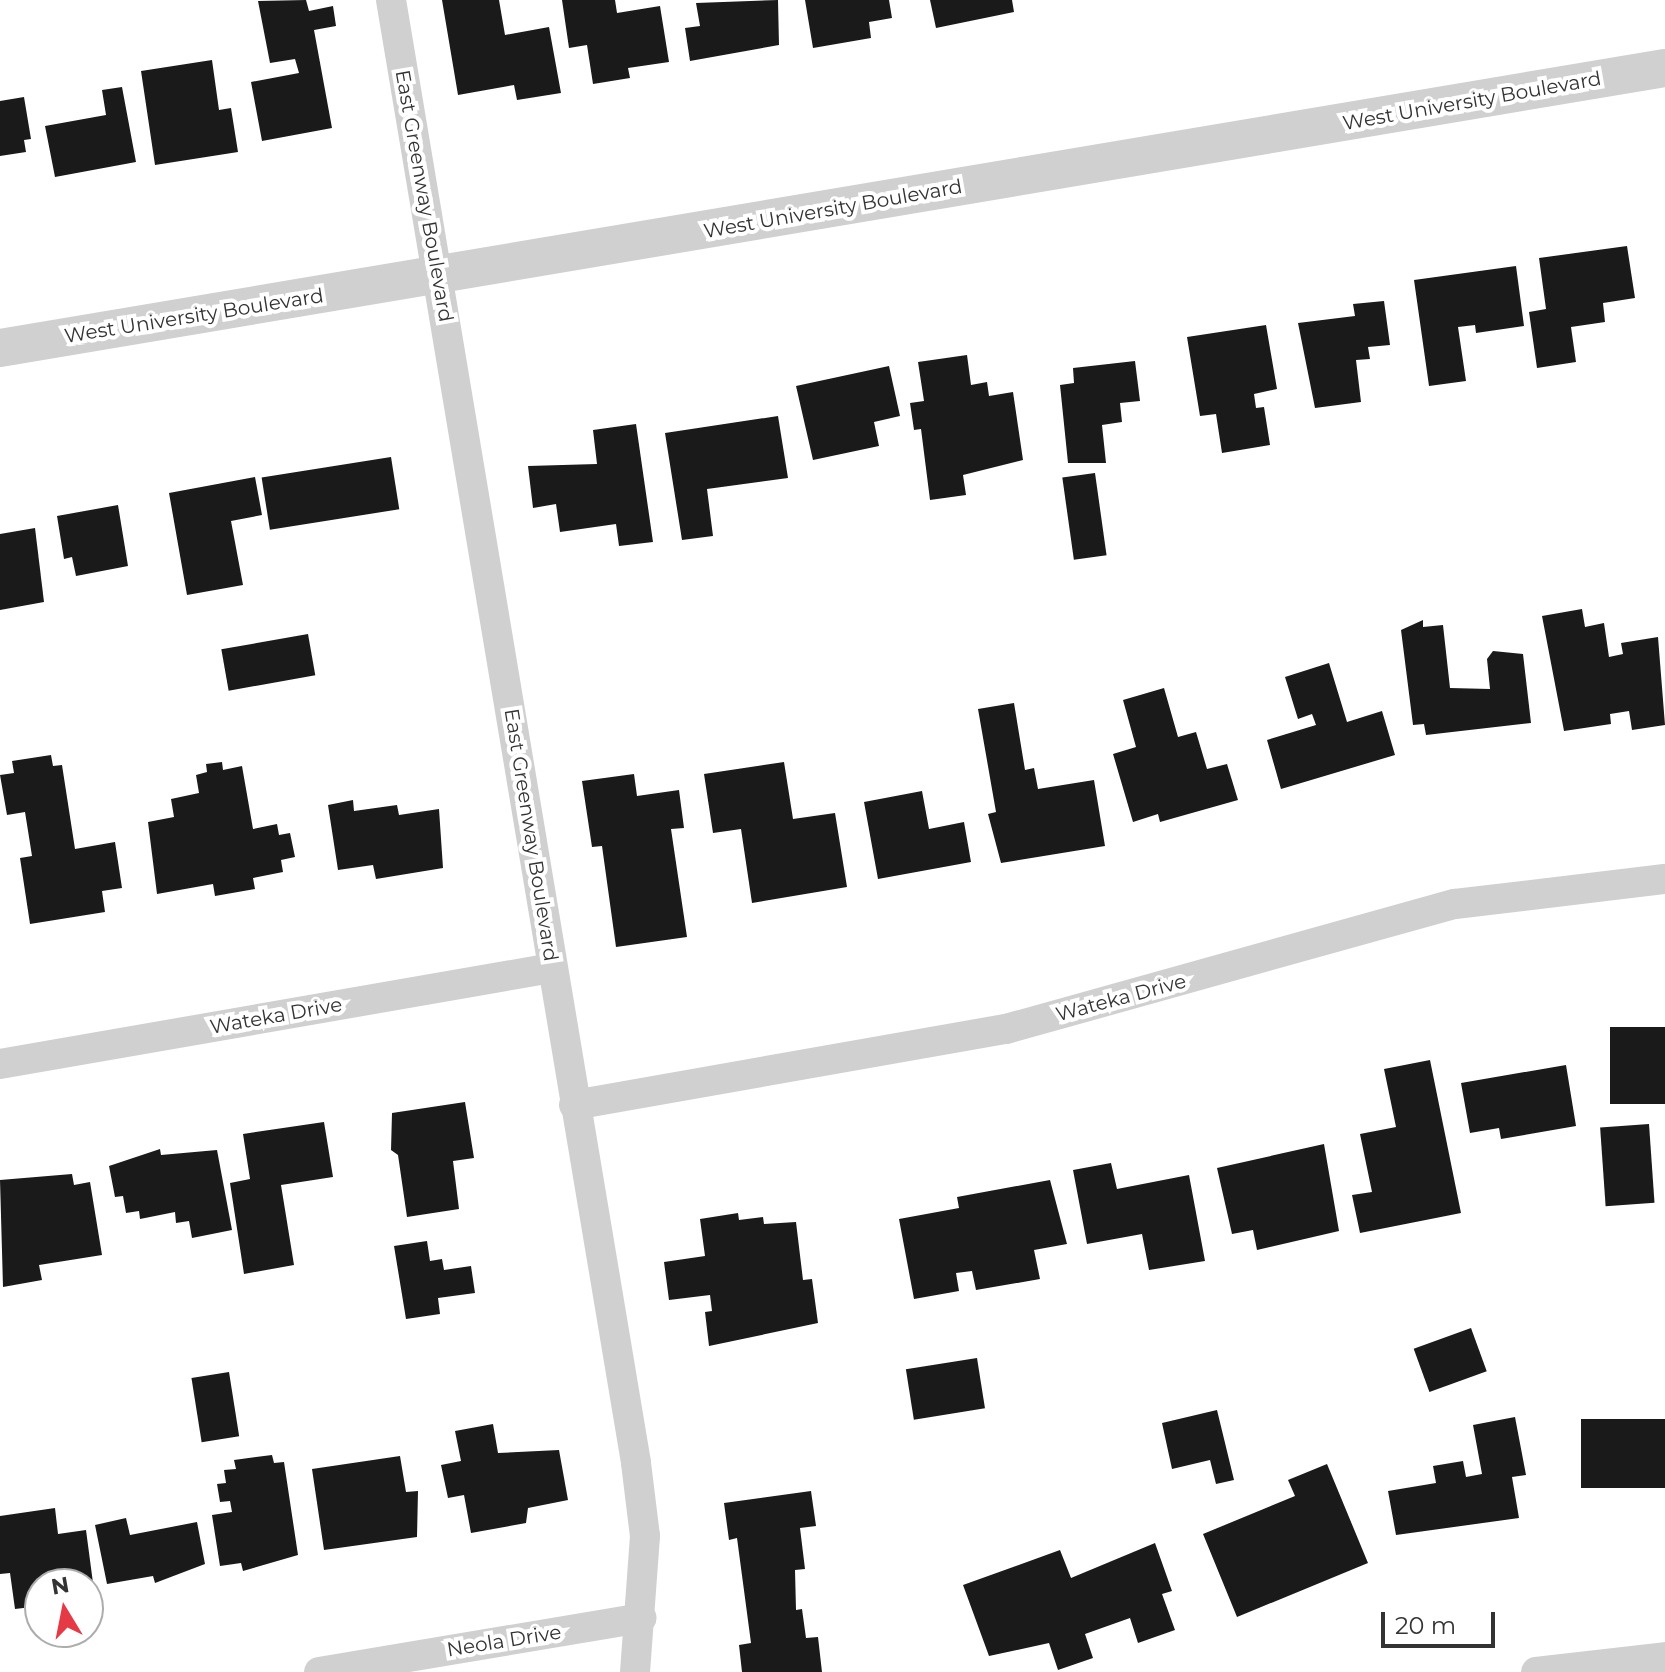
<!DOCTYPE html>
<html>
<head>
<meta charset="utf-8">
<style>
  body { margin:0 }
  #map { position:relative; width:1665px; height:1672px; overflow:hidden; background:#fff; font-family:Montserrat,sans-serif }
  div>[style] { position:absolute }
  [style*='--x'] { left:calc(var(--x)*1px); top:calc(var(--y)*1px); width:calc(var(--w)*1px); rotate:calc(var(--a)*1deg) }
  .building>* { inset:0; background:#1a1a1a; transform-origin:0 0 }
  .minor>* { height:30px; margin:-15px; padding:0 15px; transform-origin:15px; border-radius:15px; background:#d0d0d0 }
  .tertiary>* { height:38px; margin:-19px; padding:0 19px; transform-origin:19px; border-radius:19px; background:#d0d0d0 }
  span { translate:-50% -50%; white-space:nowrap; text-align:center; line-height:1.15; -webkit-text-stroke:8px #fff; paint-order:stroke }
  .street-label { font-size:20px; color:#333 }
  .north { position:absolute; left:24px; top:1568px; width:80px; height:80px; box-sizing:border-box; background:#fff; border:2px solid #adadad; border-radius:50%; rotate:350deg; font-size:22px; font-weight:700; line-height:32px; text-align:center; color:#333 }
  .north::after { content:''; display:block; margin:auto; width:28px; height:36px; background:#e63946; clip-path:polygon(50% 0,100% 100%,50% 72%,0 100%) }
  .scale { position:absolute; left:1381px; top:1612px; width:114px; height:36px; box-sizing:border-box; border:4px solid #333; border-top:0; padding-left:10px; font-size:24px; line-height:28px; white-space:nowrap; color:#333; -webkit-text-stroke:6px #fff; paint-order:stroke }
</style>
</head>
<body>
<div id="map">
  <div class="building">
    <i style="clip-path:polygon(306px 0,309px 11px,333px 6px,336px 26px,314px 30px,332px 128px,262px 141px,251px 82px,299px 73px,295px 59px,270px 63px,258px 1px)"></i>
    <i style="clip-path:polygon(442px 0,499px 0,505px 35px,549px 27px,561px 93px,517px 100px,514px 85px,458px 95px)"></i>
    <i style="clip-path:polygon(562px 0,615px 0,617px 13px,660px 6px,669px 62px,628px 68px,630px 78px,593px 84px,587px 45px,569px 48px)"></i>
    <i style="clip-path:polygon(778px 0,779px 45px,690px 61px,685px 28px,700px 26px,696px 3px)"></i>
    <i style="clip-path:polygon(805px 0,889px 0,892px 18px,869px 22px,871px 38px,813px 48px)"></i>
    <i style="clip-path:polygon(930px 0,1012px 0,1014px 12px,936px 28px)"></i>
    <i style="clip-path:polygon(212px 60px,219px 110px,231px 108px,238px 152px,155px 165px,141px 71px)"></i>
    <i style="clip-path:polygon(122px 87px,136px 162px,55px 177px,45px 126px,106px 115px,102px 90px)"></i>
    <i style="clip-path:polygon(24px 97px,31px 139px,24px 140px,26px 152px,0 156px,0 101px)"></i>
    <i style="clip-path:polygon(1627px 246px,1635px 298px,1603px 303px,1605px 322px,1571px 327px,1576px 362px,1537px 368px,1529px 312px,1546px 309px,1539px 258px)"></i>
    <i style="clip-path:polygon(1516px 266px,1524px 326px,1476px 333px,1475px 325px,1458px 327px,1466px 381px,1429px 386px,1414px 280px)"></i>
    <i style="clip-path:polygon(1384px 301px,1390px 345px,1368px 347px,1370px 359px,1356px 360px,1361px 402px,1315px 408px,1298px 323px,1355px 316px,1353px 304px)"></i>
    <i style="clip-path:polygon(1266px 325px,1277px 389px,1254px 394px,1256px 408px,1264px 407px,1270px 445px,1222px 453px,1216px 414px,1200px 416px,1187px 337px)"></i>
    <i style="clip-path:polygon(967px 355px,971px 385px,987px 382px,989px 396px,1013px 392px,1023px 460px,963px 475px,966px 495px,930px 500px,921px 429px,914px 430px,910px 403px,924px 401px,918px 362px)"></i>
    <i style="clip-path:polygon(1135px 361px,1140px 401px,1120px 403px,1122px 422px,1102px 425px,1106px 463px,1068px 463px,1060px 385px,1074px 383px,1073px 368px)"></i>
    <i style="clip-path:polygon(889px 366px,900px 416px,874px 422px,879px 446px,813px 460px,796px 386px)"></i>
    <i style="clip-path:polygon(778px 416px,788px 478px,707px 489px,713px 536px,682px 540px,665px 433px)"></i>
    <i style="clip-path:polygon(636px 424px,653px 542px,619px 546px,616px 524px,560px 532px,556px 504px,533px 508px,528px 466px,597px 464px,593px 430px)"></i>
    <i style="left:391px;top:457px;width:53px;height:131px;rotate:81deg"></i>
    <i style="left:1095px;top:473px;width:83px;height:33px;rotate:82deg"></i>
    <i style="clip-path:polygon(255px 477px,262px 515px,231px 521px,243px 585px,187px 595px,169px 493px)"></i>
    <i style="clip-path:polygon(118px 505px,128px 566px,76px 576px,72px 557px,64px 559px,57px 516px)"></i>
    <i style="clip-path:polygon(35px 528px,44px 602px,0 610px,0 534px)"></i>
    <i style="clip-path:polygon(1582px 609px,1585px 627px,1604px 623px,1609px 657px,1623px 654px,1621px 643px,1658px 637px,1665px 725px,1632px 730px,1629px 711px,1610px 714px,1611px 724px,1564px 731px,1542px 616px)"></i>
    <i style="clip-path:polygon(1423px 620px,1423px 627px,1443px 625px,1450px 688px,1490px 689px,1487px 659px,1493px 651px,1523px 654px,1531px 723px,1426px 735px,1424px 724px,1413px 725px,1401px 630px)"></i>
    <i style="left:308px;top:634px;width:42px;height:88px;rotate:80deg"></i>
    <i style="clip-path:polygon(1329px 663px,1347px 722px,1382px 711px,1395px 755px,1281px 789px,1267px 740px,1316px 725px,1312px 714px,1298px 719px,1285px 677px)"></i>
    <i style="clip-path:polygon(1164px 688px,1178px 737px,1196px 732px,1207px 769px,1227px 764px,1238px 800px,1160px 822px,1158px 814px,1133px 822px,1113px 754px,1136px 747px,1123px 700px)"></i>
    <i style="clip-path:polygon(1014px 703px,1025px 770px,1034px 768px,1038px 789px,1094px 780px,1105px 846px,1001px 863px,988px 814px,996px 812px,978px 709px)"></i>
    <i style="clip-path:polygon(51px 755px,53px 766px,62px 765px,75px 849px,115px 842px,122px 888px,102px 891px,105px 912px,30px 924px,20px 858px,32px 856px,25px 812px,7px 815px,0 775px,14px 773px,12px 761px)"></i>
    <i style="clip-path:polygon(222px 762px,223px 770px,242px 766px,253px 829px,277px 824px,279px 835px,290px 833px,295px 857px,281px 860px,283px 872px,253px 878px,255px 889px,215px 896px,213px 884px,157px 894px,148px 822px,174px 817px,171px 799px,199px 793px,196px 775px,207px 772px,206px 764px)"></i>
    <i style="clip-path:polygon(784px 762px,793px 819px,835px 813px,847px 887px,752px 903px,741px 829px,713px 833px,704px 774px)"></i>
    <i style="clip-path:polygon(634px 774px,637px 796px,679px 790px,684px 828px,671px 829px,687px 937px,616px 947px,602px 846px,592px 847px,582px 781px)"></i>
    <i style="clip-path:polygon(922px 791px,929px 829px,964px 822px,971px 862px,878px 879px,864px 802px)"></i>
    <i style="clip-path:polygon(353px 800px,354px 811px,397px 805px,399px 815px,439px 809px,443px 868px,376px 879px,373px 865px,338px 870px,328px 805px)"></i>
    <i style="left:1665px;top:1027px;width:77px;height:55px;rotate:90deg"></i>
    <i style="clip-path:polygon(1430px 1060px,1461px 1213px,1360px 1233px,1352px 1195px,1372px 1192px,1360px 1134px,1396px 1127px,1384px 1069px)"></i>
    <i style="clip-path:polygon(1566px 1065px,1576px 1126px,1501px 1139px,1499px 1128px,1470px 1133px,1461px 1083px)"></i>
    <i style="clip-path:polygon(465px 1102px,474px 1158px,453px 1161px,459px 1209px,407px 1217px,398px 1155px,391px 1150px,392px 1113px)"></i>
    <i style="clip-path:polygon(324px 1122px,333px 1177px,281px 1185px,294px 1265px,244px 1274px,230px 1183px,250px 1179px,243px 1134px)"></i>
    <i style="left:1649px;top:1124px;width:79px;height:49px;rotate:86deg"></i>
    <i style="clip-path:polygon(1324px 1144px,1339px 1231px,1257px 1250px,1253px 1230px,1232px 1234px,1217px 1168px)"></i>
    <i style="clip-path:polygon(160px 1149px,161px 1155px,217px 1150px,232px 1230px,192px 1238px,189px 1221px,176px 1223px,175px 1212px,140px 1219px,139px 1211px,126px 1213px,123px 1196px,115px 1197px,109px 1166px)"></i>
    <i style="clip-path:polygon(1111px 1163px,1117px 1189px,1189px 1175px,1205px 1261px,1149px 1270px,1142px 1234px,1087px 1244px,1073px 1170px)"></i>
    <i style="clip-path:polygon(72px 1174px,74px 1185px,90px 1182px,102px 1255px,39px 1265px,42px 1280px,3px 1287px,0 1180px)"></i>
    <i style="clip-path:polygon(1050px 1180px,1067px 1244px,1034px 1250px,1040px 1279px,976px 1290px,972px 1271px,956px 1273px,959px 1291px,914px 1299px,899px 1219px,959px 1208px,957px 1197px)"></i>
    <i style="clip-path:polygon(738px 1213px,739px 1220px,763px 1217px,764px 1224px,796px 1222px,803px 1280px,812px 1279px,818px 1323px,709px 1346px,705px 1312px,712px 1311px,710px 1295px,669px 1300px,664px 1262px,705px 1256px,700px 1219px)"></i>
    <i style="clip-path:polygon(427px 1241px,430px 1261px,442px 1259px,444px 1270px,471px 1266px,475px 1293px,438px 1298px,440px 1314px,406px 1319px,394px 1246px)"></i>
    <i style="left:1471px;top:1328px;width:46px;height:61px;rotate:70deg"></i>
    <i style="left:977px;top:1358px;width:51px;height:72px;rotate:81deg"></i>
    <i style="left:229px;top:1372px;width:65px;height:38px;rotate:81deg"></i>
    <i style="clip-path:polygon(1217px 1410px,1234px 1480px,1216px 1484px,1210px 1460px,1172px 1469px,1162px 1423px)"></i>
    <i style="clip-path:polygon(1515px 1417px,1526px 1475px,1512px 1477px,1519px 1518px,1396px 1535px,1388px 1491px,1436px 1483px,1433px 1466px,1463px 1461px,1466px 1477px,1482px 1474px,1473px 1425px)"></i>
    <i style="left:1665px;top:1419px;width:69px;height:84px;rotate:90deg"></i>
    <i style="clip-path:polygon(493px 1424px,498px 1453px,559px 1450px,568px 1500px,528px 1508px,526px 1523px,471px 1533px,464px 1495px,448px 1498px,441px 1465px,461px 1461px,455px 1431px)"></i>
    <i style="clip-path:polygon(272px 1455px,274px 1463px,284px 1462px,298px 1555px,243px 1571px,241px 1563px,220px 1566px,212px 1515px,232px 1512px,230px 1501px,220px 1502px,217px 1484px,226px 1483px,224px 1470px,236px 1469px,234px 1460px)"></i>
    <i style="clip-path:polygon(400px 1456px,406px 1492px,418px 1491px,417px 1537px,324px 1550px,312px 1469px)"></i>
    <i style="clip-path:polygon(1327px 1464px,1368px 1563px,1237px 1617px,1203px 1534px,1295px 1496px,1288px 1480px)"></i>
    <i style="clip-path:polygon(811px 1491px,816px 1526px,800px 1528px,805px 1569px,795px 1570px,796px 1610px,802px 1609px,806px 1638px,818px 1637px,822px 1672px,742px 1672px,739px 1645px,751px 1643px,737px 1538px,729px 1540px,724px 1503px)"></i>
    <i style="clip-path:polygon(55px 1508px,58px 1534px,86px 1530px,95px 1598px,88px 1599px,88px 1584px,40px 1584px,40px 1606px,15px 1609px,10px 1573px,0 1574px,0 1516px)"></i>
    <i style="clip-path:polygon(126px 1518px,130px 1535px,197px 1522px,205px 1564px,155px 1583px,153px 1576px,107px 1584px,95px 1525px)"></i>
    <i style="clip-path:polygon(1155px 1543px,1172px 1591px,1162px 1594px,1175px 1630px,1138px 1643px,1130px 1618px,1085px 1634px,1093px 1658px,1058px 1670px,1049px 1643px,989px 1656px,963px 1585px,1060px 1550px,1071px 1578px)"></i>
  </div>
  <div class="minor">
    <i style="--x:391;--y:0;--w:1483;--a:80.49"></i>
    <i style="--x:636;--y:1463;--w:74;--a:83"></i>
    <i style="--x:645;--y:1536;--w:136;--a:94.2"></i>
    <i style="--x:0;--y:1064;--w:560;--a:-9.87"></i>
    <i style="--x:574;--y:1105;--w:439;--a:-10"></i>
    <i style="--x:1006;--y:1029;--w:466;--a:-15.6"></i>
    <i style="--x:1455;--y:904;--w:211;--a:-6.8"></i>
    <i style="--x:319;--y:1672;--w:327;--a:-9.5"></i>
    <i style="--x:1536;--y:1672;--w:130;--a:-6.6"></i>
  </div>
  <div class="tertiary">
    <i style="--x:0;--y:348;--w:1688;--a:-9.55"></i>
  </div>
  <div class="street-label">
    <span style="left:1472px;top:101px;rotate:-10deg">West University Boulevard</span>
    <span style="left:424px;top:196px;rotate:80deg">East Greenway Boulevard</span>
    <span style="left:833px;top:209px;rotate:-10deg">West University Boulevard</span>
    <span style="left:194px;top:316px;rotate:-9deg">West University Boulevard</span>
    <span style="left:531px;top:835px;rotate:81deg">East Greenway Boulevard</span>
    <span style="left:1121px;top:998px;rotate:-15deg">Wateka Drive</span>
    <span style="left:276px;top:1016px;rotate:-10deg">Wateka Drive</span>
    <span style="left:504px;top:1641px;rotate:-9deg">Neola Drive</span>
  </div>
  <div class="north">N</div>
  <div class="scale">20 m</div>
</div>
</body>
</html>
